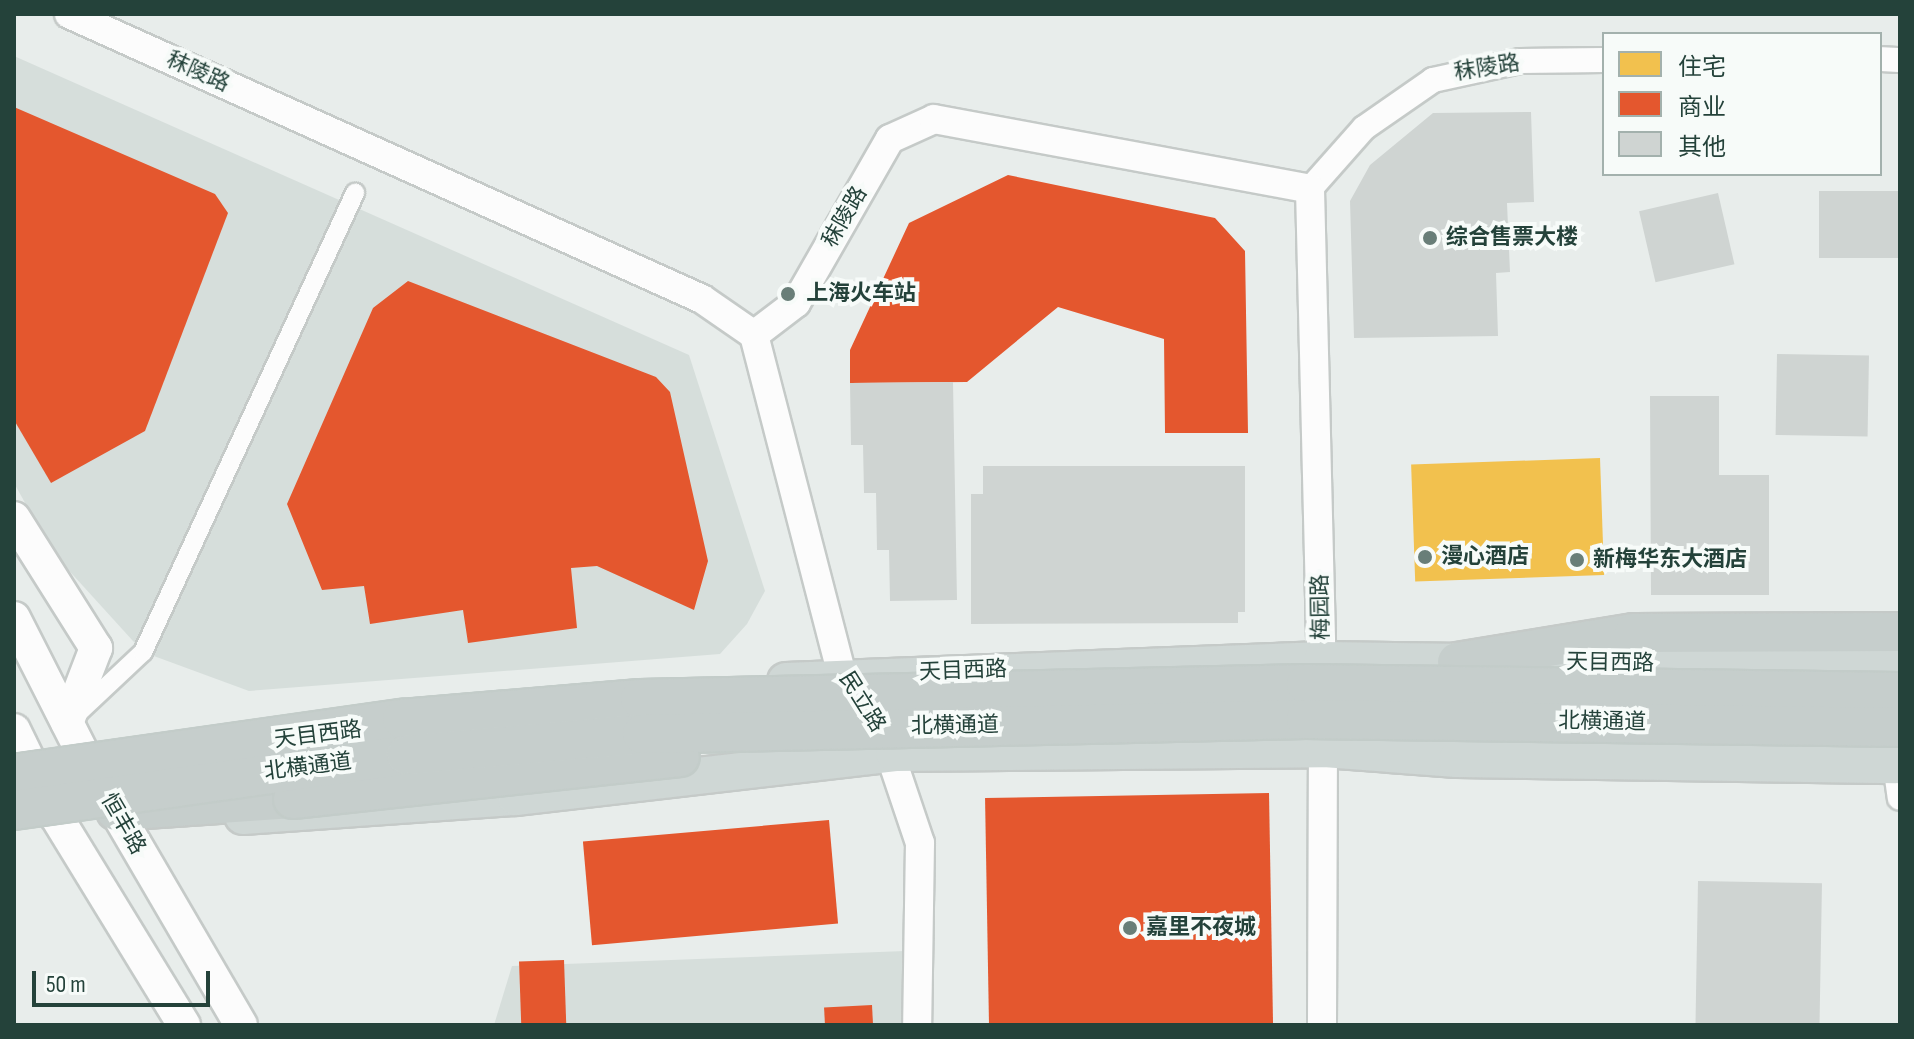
<!DOCTYPE html>
<html>
<head>
<meta charset="utf-8">
<style>
  body { margin:0 }
  #map { position:relative; width:1914px; height:1039px; overflow:hidden; background:#e8edeb; font-family:"Sofia Sans Condensed","Noto Sans SC",sans-serif }
  div>[style] { position:absolute }
  [style*='--x'] { left:calc(var(--x)*1px); top:calc(var(--y)*1px); width:calc(var(--w)*1px); rotate:calc(var(--a)*1deg) }
  .built>* { inset:0; background:#d6dedb }
  .homes>* { inset:0; background:#f2c14e; transform-origin:0 0 }
  .shops>* { inset:0; background:#e4572e; transform-origin:0 0 }
  .building>* { inset:0; background:#cfd4d2; transform-origin:0 0 }
  .roads { filter:drop-shadow(2px 0 #c5cac8) drop-shadow(-2px 0 #c5cac8) drop-shadow(0 2px #c5cac8) drop-shadow(0 -2px #c5cac8) }
  .pedestrian>* { height:18px; margin:-9px; padding:0 9px; transform-origin:9px; border-radius:9px; background:#fcfcfc }
  .minor>* { height:24px; margin:-12px; padding:0 12px; transform-origin:12px; border-radius:12px; background:#fcfcfc }
  .tertiary>* { height:28px; margin:-14px; padding:0 14px; transform-origin:14px; border-radius:14px; background:#fcfcfc }
  .secondary>* { height:32px; margin:-16px; padding:0 16px; transform-origin:16px; border-radius:16px; background:#fcfcfc }
  .primary>* { height:36px; margin:-18px; padding:0 18px; transform-origin:18px; border-radius:18px; background:#cfd7d5 }
  .trunk>* { height:38px; margin:-19px; padding:0 19px; transform-origin:19px; border-radius:19px; background:#c6cecc }
  .bridges { filter:drop-shadow(2px 0 #c3ccc9) drop-shadow(-2px 0 #c3ccc9) drop-shadow(0 2px #c3ccc9) drop-shadow(0 -2px #c3ccc9) }
  .trunk-bridge>* { height:38px; margin:-19px; padding:0 19px; transform-origin:19px; border-radius:19px; background:#c6cecc }
  .dots>* { width:22px; height:22px; translate:-50% -50%; box-sizing:border-box; border:4px solid #f7fbf9; border-radius:50% }
  span { translate:-50% -50%; white-space:nowrap; text-align:center; line-height:1.15; -webkit-text-stroke:8px #f7fbf9; paint-order:stroke }
  .street-label { font-size:22px; color:#24423a }
  .poi-label { font-size:22px; color:#24423a; font-weight:700 }
  .left { translate:0 -50%; text-align:left }
  .frame { position:absolute; inset:0; border:16px solid #24423a; pointer-events:none }
  .legend { position:absolute; left:1602px; top:32px; width:280px; height:144px; box-sizing:border-box; background:#f7fbf9; border:2px solid #a3b1ad; margin:0; padding:10px 14px; list-style:none; font-size:24px; color:#24423a }
  .legend li { display:flex; align-items:center; gap:16px; height:40px }
  .legend b { width:40px; border:2px solid #a3b1ad }
  .scale { position:absolute; left:32px; top:971px; width:178px; height:36px; box-sizing:border-box; border:4px solid #24423a; border-top:0; padding-left:10px; font-size:24px; line-height:28px; white-space:nowrap; color:#24423a; -webkit-text-stroke:6px #f7fbf9; paint-order:stroke }
</style>
</head>
<body>
<div id="map">
  <div class="built">
    <i style="clip-path:polygon(14px 56px,689px 355px,765px 591px,747px 624px,720px 654px,249px 691px,143px 652px,53px 553px,14px 483px)"></i>
    <i style="clip-path:polygon(905px 951px,903px 1025px,494px 1025px,512px 966px)"></i>
  </div>
  <div class="homes">
    <i style="left:1600px;top:458px;width:117px;height:189px;rotate:88deg"></i>
  </div>
  <div class="shops">
    <i style="clip-path:polygon(14px 107px,215px 194px,228px 213px,145px 431px,51px 483px,14px 420px)"></i>
    <i style="clip-path:polygon(1008px 175px,1215px 218px,1245px 251px,1248px 433px,1165px 433px,1164px 339px,1058px 307px,967px 382px,850px 383px,850px 350px,909px 223px)"></i>
    <i style="clip-path:polygon(408px 281px,656px 377px,670px 392px,708px 561px,694px 610px,597px 566px,571px 568px,577px 628px,468px 643px,463px 610px,370px 624px,364px 586px,322px 590px,287px 504px,373px 308px)"></i>
    <i style="left:1269px;top:793px;width:232px;height:284px;rotate:89deg"></i>
    <i style="left:829px;top:820px;width:104px;height:247px;rotate:85deg"></i>
    <i style="left:564px;top:960px;width:65px;height:45px;rotate:88deg"></i>
    <i style="left:872px;top:1005px;width:20px;height:48px;rotate:87deg"></i>
  </div>
  <div class="building">
    <i style="clip-path:polygon(1531px 112px,1534px 202px,1507px 203px,1510px 272px,1496px 273px,1498px 336px,1354px 338px,1350px 201px,1370px 165px,1433px 113px)"></i>
    <i style="left:1819px;top:191px;width:81px;height:67px"></i>
    <i style="left:1718px;top:193px;width:73px;height:81px;rotate:77deg"></i>
    <i style="left:1777px;top:354px;width:92px;height:81px;rotate:1deg"></i>
    <i style="clip-path:polygon(953px 382px,957px 600px,890px 601px,889px 550px,877px 550px,876px 493px,864px 493px,863px 445px,851px 445px,850px 383px)"></i>
    <i style="clip-path:polygon(1650px 396px,1719px 396px,1719px 475px,1769px 475px,1769px 595px,1651px 595px)"></i>
    <i style="clip-path:polygon(983px 466px,1245px 466px,1245px 612px,1238px 612px,1238px 623px,971px 624px,971px 494px,983px 494px)"></i>
    <i style="left:1698px;top:881px;width:124px;height:144px;rotate:1deg"></i>
  </div>
  <div class="roads">
    <div class="pedestrian">
      <i style="--x:76;--y:715;--w:92;--a:-43.2"></i>
      <i style="--x:143;--y:652;--w:506;--a:-65.21"></i>
    </div>
    <div class="minor">
      <i style="--x:1880;--y:59;--w:20;--a:3"></i>
      <i style="--x:1310;--y:189;--w:81;--a:-48.5"></i>
      <i style="--x:1364;--y:128;--w:84;--a:-34.8"></i>
      <i style="--x:1433;--y:80;--w:89;--a:-12.3"></i>
      <i style="--x:1520;--y:61;--w:84;--a:-0.7"></i>
      <i style="--x:1895;--y:764;--w:34;--a:82"></i>
    </div>
    <div class="tertiary">
      <i style="--x:69;--y:14;--w:694;--a:24.24"></i>
      <i style="--x:702;--y:299;--w:63;--a:34.7"></i>
      <i style="--x:754;--y:335;--w:53;--a:-37.3"></i>
      <i style="--x:796;--y:303;--w:189;--a:-60.2"></i>
      <i style="--x:890;--y:139;--w:48;--a:-24.4"></i>
      <i style="--x:934;--y:119;--w:382;--a:10.5"></i>
      <i style="--x:1310;--y:189;--w:489;--a:88.6"></i>
      <i style="--x:754;--y:335;--w:351;--a:75.5"></i>
      <i style="--x:842;--y:675;--w:24;--a:57"></i>
      <i style="--x:885;--y:739;--w:110;--a:71.4"></i>
      <i style="--x:920;--y:843;--w:182;--a:90.9"></i>
      <i style="--x:1322;--y:1025;--w:293;--a:-89.8"></i>
    </div>
    <div class="secondary">
      <i style="--x:14;--y:518;--w:154;--a:57.8"></i>
      <i style="--x:96;--y:648;--w:80;--a:111.1"></i>
      <i style="--x:14;--y:618;--w:157;--a:63.1"></i>
      <i style="--x:85;--y:758;--w:309;--a:59.7"></i>
      <i style="--x:14;--y:730;--w:96;--a:64"></i>
      <i style="--x:56;--y:816;--w:245;--a:58.5"></i>
    </div>
    <div class="primary">
      <i style="--x:786;--y:681;--w:536;--a:-2.24"></i>
      <i style="--x:1322;--y:660;--w:578;--a:0.79"></i>
      <i style="--x:243;--y:816;--w:274;--a:-4"></i>
      <i style="--x:516;--y:797;--w:381;--a:-6.6"></i>
      <i style="--x:894;--y:753;--w:430;--a:-0.5"></i>
      <i style="--x:1324;--y:749;--w:133;--a:4.3"></i>
      <i style="--x:1457;--y:759;--w:443;--a:0.8"></i>
    </div>
    <div class="trunk">
      <i style="--x:1457;--y:662;--w:179;--a:-9.3"></i>
      <i style="--x:1634;--y:633;--w:266;--a:-0.2"></i>
      <i style="--x:116;--y:811;--w:177;--a:-3.9"></i>
    </div>
  </div>
  <div class="bridges">
    <div class="trunk-bridge">
      <i style="--x:14;--y:774;--w:392;--a:-8.1"></i>
      <i style="--x:402;--y:719;--w:239;--a:-4.8"></i>
      <i style="--x:640;--y:699;--w:666;--a:-1.29"></i>
      <i style="--x:1306;--y:684;--w:594;--a:0.77"></i>
      <i style="--x:293;--y:799;--w:389;--a:-6.2"></i>
      <i style="--x:14;--y:810;--w:396;--a:-8"></i>
      <i style="--x:406;--y:755;--w:237;--a:-5.1"></i>
      <i style="--x:642;--y:734;--w:664;--a:-1.29"></i>
      <i style="--x:1306;--y:719;--w:594;--a:0.77"></i>
    </div>
  </div>
  <div class="dots">
    <i style="left:1430px;top:238px;background:#697e78"></i>
    <i style="left:788px;top:294px;background:#697e78"></i>
    <i style="left:1425px;top:557px;background:#697e78"></i>
    <i style="left:1577px;top:560px;background:#697e78"></i>
    <i style="left:1130px;top:928px;background:#697e78"></i>
  </div>
  <div class="street-label">
    <span style="left:1487px;top:68px;rotate:-9deg">秣陵路</span>
    <span style="left:198px;top:72px;rotate:24deg">秣陵路</span>
    <span style="left:845px;top:217px;rotate:-60deg">秣陵路</span>
    <span style="left:1321px;top:607px;rotate:-91deg">梅园路</span>
    <span style="left:1610px;top:663px;rotate:1deg">天目西路</span>
    <span style="left:963px;top:671px;rotate:-2deg">天目西路</span>
    <span style="left:862px;top:702px;rotate:58deg">民立路</span>
    <span style="left:1602px;top:722px;rotate:1deg">北横通道</span>
    <span style="left:955px;top:726px;rotate:-1deg">北横通道</span>
    <span style="left:318px;top:735px;rotate:-7deg">天目西路</span>
    <span style="left:308px;top:767px;rotate:-7deg">北横通道</span>
    <span style="left:123px;top:824px;rotate:60deg">恒丰路</span>
  </div>
  <div class="poi-label">
    <span class="left" style="left:1446px;top:238px">综合售票大楼</span>
    <span class="left" style="left:806px;top:294px">上海火车站</span>
    <span class="left" style="left:1441px;top:557px">漫心酒店</span>
    <span class="left" style="left:1593px;top:560px">新梅华东大酒店</span>
    <span class="left" style="left:1146px;top:928px">嘉里不夜城</span>
  </div>
  <div class="frame"></div>
  <ul class="legend">
  <li><b style="height:22px;background:#f2c14e"></b>住宅</li>
  <li><b style="height:22px;background:#e4572e"></b>商业</li>
  <li><b style="height:22px;background:#cfd4d2"></b>其他</li>
  </ul>
  <div class="scale">50 m</div>
</div>
</body>
</html>
